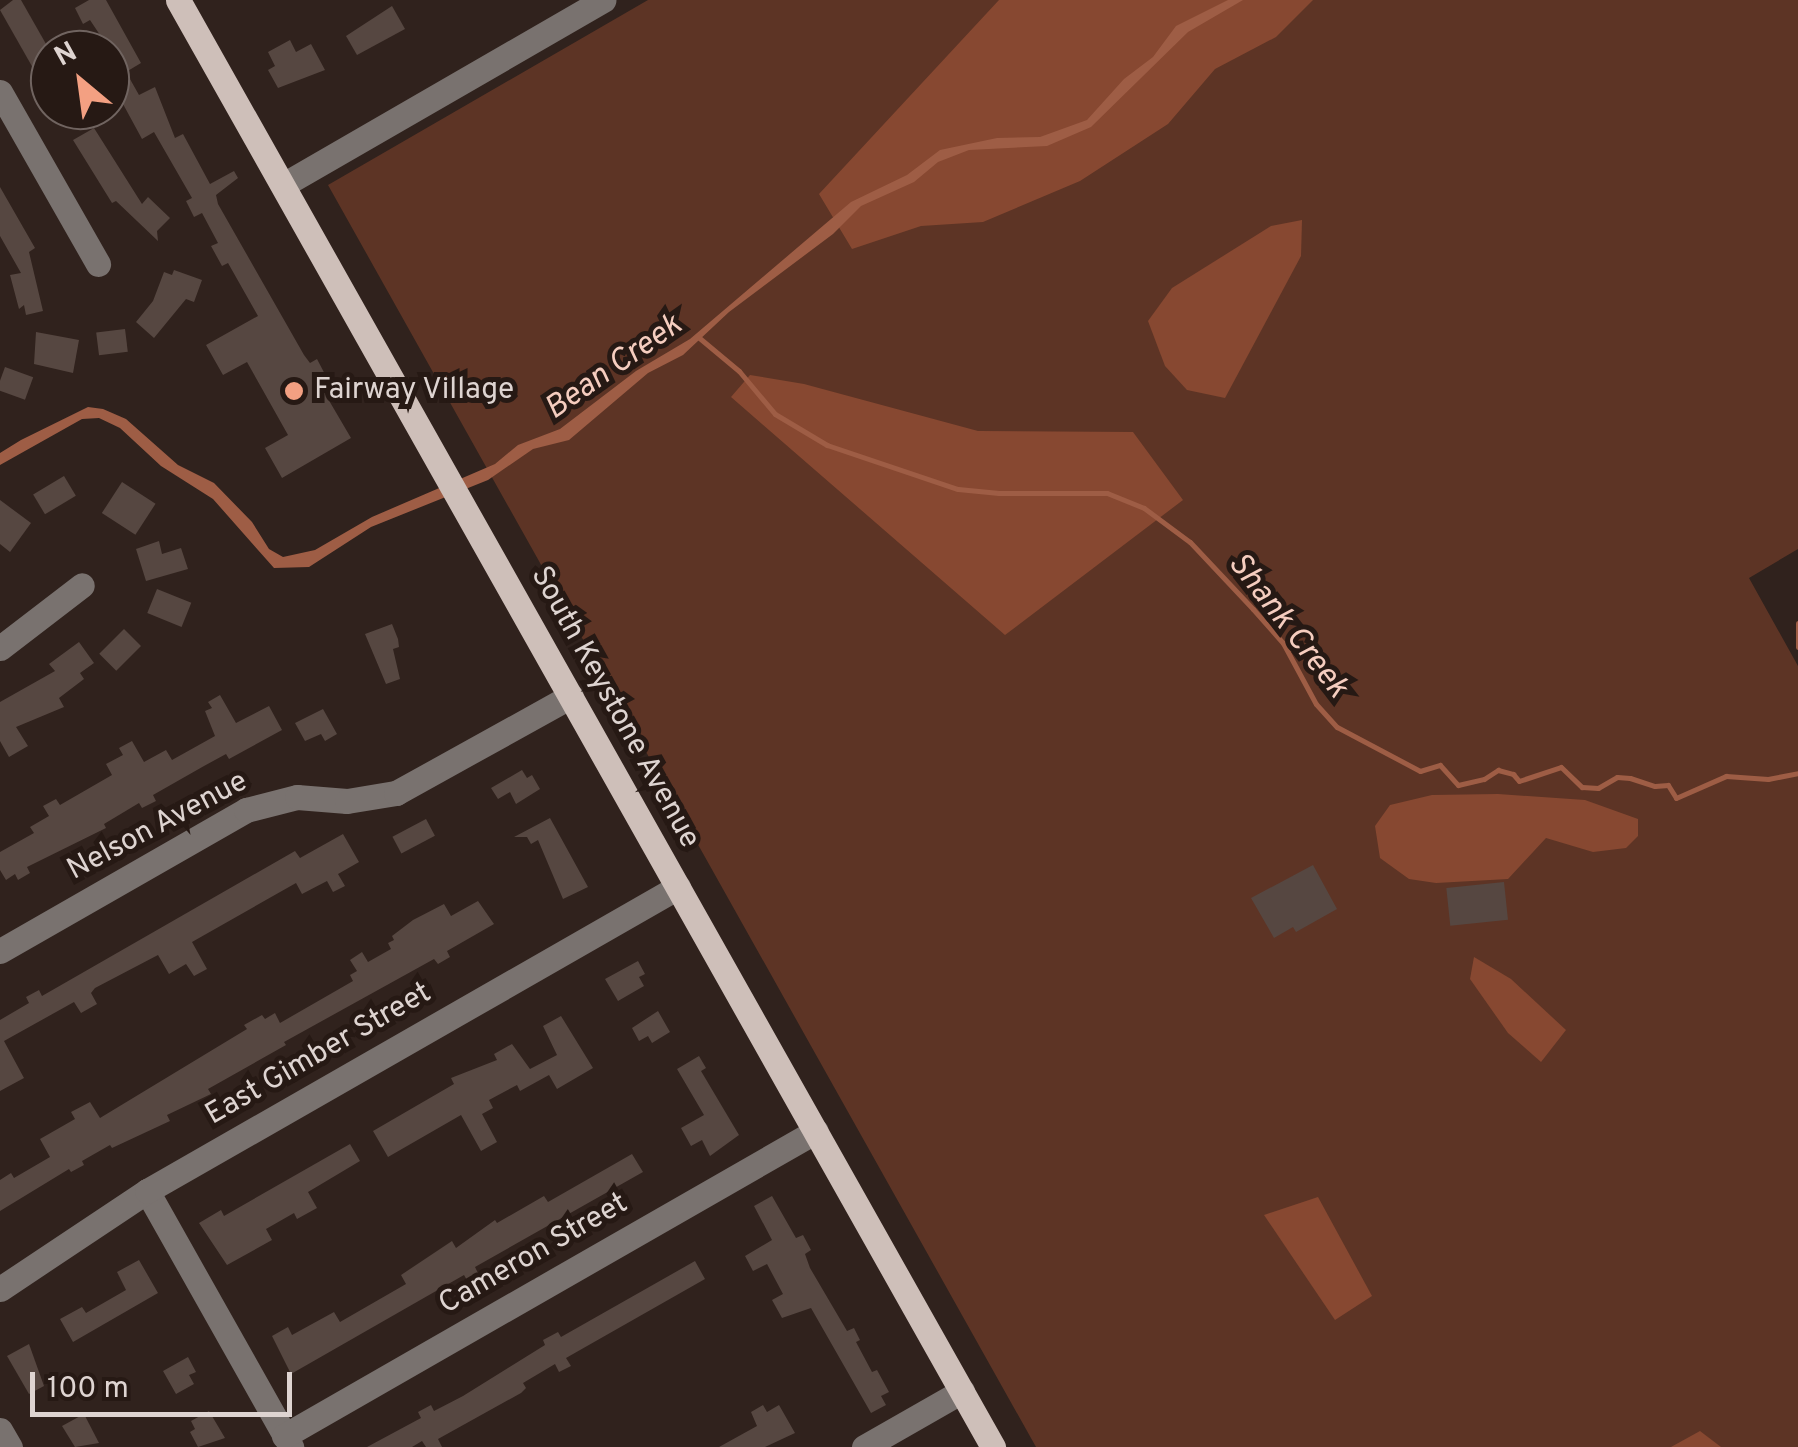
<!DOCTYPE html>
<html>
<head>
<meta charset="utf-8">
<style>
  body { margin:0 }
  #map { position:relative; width:1798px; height:1447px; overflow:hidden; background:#30221d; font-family:Overpass,sans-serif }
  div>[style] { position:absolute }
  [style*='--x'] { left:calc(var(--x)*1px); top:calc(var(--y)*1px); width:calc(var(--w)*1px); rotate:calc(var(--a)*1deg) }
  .green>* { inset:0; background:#5d3425 }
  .forest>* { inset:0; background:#874831 }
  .water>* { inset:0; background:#9e5d45 }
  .stream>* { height:5px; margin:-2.5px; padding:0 2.5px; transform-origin:2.5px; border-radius:2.5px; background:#9e5d45 }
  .building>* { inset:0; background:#564741; transform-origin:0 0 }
  .minor>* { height:25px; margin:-12.5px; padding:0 12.5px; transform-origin:12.5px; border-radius:12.5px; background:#79726f }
  .major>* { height:25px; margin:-12.5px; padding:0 12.5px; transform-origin:12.5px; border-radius:12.5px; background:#cebfb9 }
  .dots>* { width:28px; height:28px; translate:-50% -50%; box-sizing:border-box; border:5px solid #261914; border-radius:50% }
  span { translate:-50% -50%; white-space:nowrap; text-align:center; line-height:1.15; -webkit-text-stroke:10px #261914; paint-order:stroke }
  .poi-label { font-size:30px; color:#ded4d1 }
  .left { translate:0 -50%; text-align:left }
  .street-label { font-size:30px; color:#ded4d1 }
  .water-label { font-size:32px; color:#f5cdbf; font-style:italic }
  .north { position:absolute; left:30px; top:30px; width:100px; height:100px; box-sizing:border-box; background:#261914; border:2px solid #706460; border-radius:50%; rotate:331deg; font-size:28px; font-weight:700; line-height:40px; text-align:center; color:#ded4d1 }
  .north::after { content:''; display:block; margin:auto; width:35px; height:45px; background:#f3a082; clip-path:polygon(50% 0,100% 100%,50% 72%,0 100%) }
  .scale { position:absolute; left:30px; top:1372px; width:262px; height:45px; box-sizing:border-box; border:5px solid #ded4d1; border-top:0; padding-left:12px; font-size:30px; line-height:35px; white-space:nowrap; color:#ded4d1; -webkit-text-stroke:8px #261914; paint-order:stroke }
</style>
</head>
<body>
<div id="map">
  <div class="green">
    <i style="clip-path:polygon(648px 0,1798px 0,1798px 549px,1749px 578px,1798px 666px,1798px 1447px,1036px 1447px,328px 185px)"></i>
  </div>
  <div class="forest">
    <i style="clip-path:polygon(999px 0,1313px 0,1276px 37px,1215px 69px,1168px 124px,1080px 181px,983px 222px,921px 226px,852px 249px,819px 194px)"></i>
    <i style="clip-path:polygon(1302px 220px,1301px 256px,1225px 398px,1187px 390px,1165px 366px,1148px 321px,1172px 288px,1271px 226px)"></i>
    <i style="clip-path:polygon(750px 375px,804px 384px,978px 431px,1133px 432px,1183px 500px,1005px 635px,731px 397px)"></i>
    <i style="clip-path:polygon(1498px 794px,1585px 800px,1638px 819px,1638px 836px,1626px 848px,1593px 852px,1546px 838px,1508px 879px,1436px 883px,1409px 879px,1380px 858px,1375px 826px,1390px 805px,1432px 795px)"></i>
    <i style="clip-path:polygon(1474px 957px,1511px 979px,1566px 1030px,1541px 1062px,1508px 1033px,1470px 979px)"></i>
    <i style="clip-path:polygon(1318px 1197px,1372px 1296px,1335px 1320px,1264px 1215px)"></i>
    <i style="clip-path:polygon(1700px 1431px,1721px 1447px,1671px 1447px)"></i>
  </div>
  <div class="water">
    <i style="clip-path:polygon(1228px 0,1243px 0,1188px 32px,1091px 127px,1047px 146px,969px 150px,938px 162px,914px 182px,861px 206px,833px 234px,729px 312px,683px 355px,648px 373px,569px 440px,533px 449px,488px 480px,371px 527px,309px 567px,274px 568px,213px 499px,161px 466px,120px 428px,99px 418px,82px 419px,0 465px,0 453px,21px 440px,88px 407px,103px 409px,126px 419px,178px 465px,214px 483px,252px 522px,269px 549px,283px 557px,315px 550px,372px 517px,495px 464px,518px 445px,560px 429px,636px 371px,690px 339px,851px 202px,907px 175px,940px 150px,997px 138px,1040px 137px,1087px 120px,1124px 79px,1153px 57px,1176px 26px)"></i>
  </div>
  <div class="stream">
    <i style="--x:697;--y:336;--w:55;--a:39.8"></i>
    <i style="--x:739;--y:371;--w:56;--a:50.1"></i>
    <i style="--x:775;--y:414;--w:61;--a:30.8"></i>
    <i style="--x:827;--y:445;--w:138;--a:18.6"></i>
    <i style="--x:958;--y:489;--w:41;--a:5.6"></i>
    <i style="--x:999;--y:493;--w:108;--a:0"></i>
    <i style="--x:1107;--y:493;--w:40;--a:22"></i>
    <i style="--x:1144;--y:508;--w:57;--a:36.5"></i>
    <i style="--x:1190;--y:542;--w:92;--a:46.8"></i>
    <i style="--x:1253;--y:609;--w:45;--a:48.6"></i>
    <i style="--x:1283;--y:643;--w:69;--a:61.6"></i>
    <i style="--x:1316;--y:704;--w:31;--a:48"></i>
    <i style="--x:1337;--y:727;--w:94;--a:27.9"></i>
    <i style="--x:1420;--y:771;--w:21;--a:-17"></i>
    <i style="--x:1440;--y:765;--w:27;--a:48"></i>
    <i style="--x:1458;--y:785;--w:27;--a:-13"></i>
    <i style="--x:1484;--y:779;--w:17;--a:-33"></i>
    <i style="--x:1498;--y:770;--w:16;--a:15"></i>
    <i style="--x:1513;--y:774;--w:9;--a:49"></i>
    <i style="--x:1519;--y:781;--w:44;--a:-18.4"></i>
    <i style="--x:1561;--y:767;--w:29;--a:44"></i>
    <i style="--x:1582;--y:787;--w:16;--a:4"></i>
    <i style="--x:1598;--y:788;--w:22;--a:-30"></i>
    <i style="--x:1617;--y:777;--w:13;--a:4"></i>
    <i style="--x:1630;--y:778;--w:26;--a:18"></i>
    <i style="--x:1655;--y:786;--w:13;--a:-4"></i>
    <i style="--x:1668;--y:785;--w:15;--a:58"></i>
    <i style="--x:1676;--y:798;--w:55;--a:-23.7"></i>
    <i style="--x:1726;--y:776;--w:42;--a:4.1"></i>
    <i style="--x:1768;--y:779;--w:31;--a:-11"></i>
    <i style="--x:1798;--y:623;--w:24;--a:90"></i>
  </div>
  <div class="building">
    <i style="clip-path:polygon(13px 0,21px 0,50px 51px,50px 98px,0 10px)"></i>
    <i style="clip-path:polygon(89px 0,106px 0,141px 63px,126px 72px,139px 95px,155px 87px,175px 138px,183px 134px,210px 184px,234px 171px,238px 178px,216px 195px,218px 204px,304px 355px,310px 363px,317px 359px,328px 380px,323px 383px,324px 392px,351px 438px,282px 478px,265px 448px,288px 435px,247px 362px,223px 375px,206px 345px,258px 316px,228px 263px,222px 266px,211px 246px,218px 243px,202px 213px,194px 217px,186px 201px,192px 198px,154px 132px,142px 139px,117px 93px,122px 91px,110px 69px,110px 50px,90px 20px,83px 24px,75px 8px)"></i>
    <i style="clip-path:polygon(392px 6px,405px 29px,357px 55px,346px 36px)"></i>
    <i style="clip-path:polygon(290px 40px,296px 52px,311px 44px,325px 70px,278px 88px,268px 70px,275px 66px,268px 52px)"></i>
    <i style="clip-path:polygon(94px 128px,142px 204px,148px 197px,170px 218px,157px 231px,158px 241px,116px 201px,112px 203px,73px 140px)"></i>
    <i style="clip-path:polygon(0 187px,35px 248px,29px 252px,43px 311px,26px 315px,24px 305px,19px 309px,10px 275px,21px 273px,0 236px)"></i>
    <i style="clip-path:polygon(174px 270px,202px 280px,194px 302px,186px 299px,154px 338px,136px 322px,153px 301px,164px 272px,172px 275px)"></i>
    <i style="left:125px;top:329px;width:23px;height:29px;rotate:83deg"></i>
    <i style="clip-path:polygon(36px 332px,79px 340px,73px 373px,34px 364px)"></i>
    <i style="left:5px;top:367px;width:30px;height:24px;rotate:20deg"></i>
    <i style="left:64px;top:476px;width:23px;height:36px;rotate:59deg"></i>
    <i style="left:122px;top:482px;width:40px;height:37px;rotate:33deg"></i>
    <i style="clip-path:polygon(0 500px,31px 523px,10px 552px,0 544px)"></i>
    <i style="clip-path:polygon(159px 541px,162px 554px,181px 548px,188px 569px,146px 581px,136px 549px)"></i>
    <i style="left:157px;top:589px;width:37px;height:26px;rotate:22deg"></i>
    <i style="clip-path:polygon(392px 624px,398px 639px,399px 647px,393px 649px,400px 679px,386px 684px,365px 634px)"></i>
    <i style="left:124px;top:629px;width:24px;height:35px;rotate:45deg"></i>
    <i style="clip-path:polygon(79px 642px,94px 663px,80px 673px,84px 679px,59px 698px,64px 707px,16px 727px,28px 746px,9px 757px,0 741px,0 702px,55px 671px,49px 664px)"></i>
    <i style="clip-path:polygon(220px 695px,236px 723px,269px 706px,282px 730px,229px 759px,226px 754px,204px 766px,153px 795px,156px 801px,142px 808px,139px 803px,104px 824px,106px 828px,27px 867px,30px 873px,18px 880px,15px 874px,6px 880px,0 870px,0 852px,34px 833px,30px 827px,49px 816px,43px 806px,56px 799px,60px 805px,112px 775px,106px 764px,123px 755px,119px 748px,132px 741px,144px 762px,166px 750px,172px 760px,215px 736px,205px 711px,212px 708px,208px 702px)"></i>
    <i style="clip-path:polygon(323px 709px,337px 734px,325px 741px,321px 734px,305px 741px,295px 723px)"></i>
    <i style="clip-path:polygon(522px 770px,527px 778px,532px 775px,540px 789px,516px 804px,510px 792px,498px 799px,491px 788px)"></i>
    <i style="clip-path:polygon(550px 818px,588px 887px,563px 899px,538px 840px,531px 844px,527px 837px,514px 837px)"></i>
    <i style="left:426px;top:819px;width:19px;height:38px;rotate:62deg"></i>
    <i style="clip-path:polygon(343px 834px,359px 862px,338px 874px,345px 886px,333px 892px,327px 881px,302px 894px,296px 883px,192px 942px,207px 969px,194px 976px,186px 964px,169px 974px,158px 955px,95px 988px,91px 993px,97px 1004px,81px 1013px,74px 1002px,4px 1041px,24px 1078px,0 1091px,0 1020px,29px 1003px,26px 997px,39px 990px,42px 996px,295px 851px,300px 858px)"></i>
    <i style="clip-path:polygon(1313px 865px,1337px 909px,1296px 932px,1293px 927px,1274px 938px,1251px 898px)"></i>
    <i style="left:1504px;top:882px;width:38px;height:58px;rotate:84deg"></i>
    <i style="clip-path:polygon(478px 901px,494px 924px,447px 951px,450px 957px,438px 964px,434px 959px,284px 1042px,286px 1045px,208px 1089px,211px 1094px,167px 1115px,170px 1121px,112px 1148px,110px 1145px,82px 1161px,84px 1165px,71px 1172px,69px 1169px,0 1211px,0 1180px,11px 1173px,14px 1178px,50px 1157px,40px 1139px,75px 1119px,71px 1112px,90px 1102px,100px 1118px,247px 1029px,244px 1025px,262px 1015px,265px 1019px,275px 1013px,280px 1023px,353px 981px,350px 975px,357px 971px,350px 960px,362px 952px,368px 962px,391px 949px,388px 943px,394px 940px,392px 936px,413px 920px,444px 904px,451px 916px)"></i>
    <i style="clip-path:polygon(638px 961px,645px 974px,639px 977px,644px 986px,618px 1001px,605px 979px)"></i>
    <i style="clip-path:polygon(658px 1011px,670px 1032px,652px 1043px,648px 1036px,639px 1041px,632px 1028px)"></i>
    <i style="clip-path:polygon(561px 1016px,593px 1068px,557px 1089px,549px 1075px,520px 1091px,517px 1085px,489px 1100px,493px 1108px,482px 1114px,497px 1142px,481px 1151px,461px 1115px,388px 1157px,373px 1131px,454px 1084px,451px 1078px,497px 1060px,494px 1054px,512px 1044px,530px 1069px,557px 1055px,543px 1026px)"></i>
    <i style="clip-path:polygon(699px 1056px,706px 1068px,701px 1071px,739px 1135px,710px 1156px,702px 1140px,691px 1146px,681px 1128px,704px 1115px,677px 1069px)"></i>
    <i style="clip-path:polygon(350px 1144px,360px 1161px,308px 1192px,317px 1208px,297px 1219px,294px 1213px,266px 1229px,272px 1240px,227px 1265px,199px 1223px,221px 1210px,224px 1216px)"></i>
    <i style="clip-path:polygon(632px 1154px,643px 1172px,475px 1267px,479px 1275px,468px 1282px,464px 1275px,291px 1374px,272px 1336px,288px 1327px,292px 1335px,334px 1312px,340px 1322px,406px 1284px,401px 1275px,452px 1241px,456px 1248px,495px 1220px,497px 1223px,544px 1196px,548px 1202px)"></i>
    <i style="clip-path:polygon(772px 1196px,796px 1238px,803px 1235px,811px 1250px,805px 1254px,810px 1268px,847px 1331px,854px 1328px,860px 1340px,856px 1342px,872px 1372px,877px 1370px,889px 1392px,881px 1396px,886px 1405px,871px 1413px,811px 1308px,782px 1318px,772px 1300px,783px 1294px,767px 1264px,753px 1271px,745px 1256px,772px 1240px,754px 1206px)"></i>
    <i style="clip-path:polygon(139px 1260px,158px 1293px,73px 1342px,60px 1319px,82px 1307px,86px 1313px,126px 1290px,117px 1272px)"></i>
    <i style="clip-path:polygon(695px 1261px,705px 1279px,566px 1358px,571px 1366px,559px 1372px,555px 1364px,523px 1383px,526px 1388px,521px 1393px,438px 1439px,442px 1447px,426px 1447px,422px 1441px,412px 1447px,367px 1447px,421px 1418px,418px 1412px,431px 1405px,434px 1411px,463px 1396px,545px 1345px,543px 1340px,558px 1332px,561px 1337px)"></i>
    <i style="clip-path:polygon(29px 1344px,44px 1386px,29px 1394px,7px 1356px)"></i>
    <i style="clip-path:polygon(188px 1357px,196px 1372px,189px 1375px,194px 1384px,176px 1394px,163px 1371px)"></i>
    <i style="clip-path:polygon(763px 1405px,767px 1412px,779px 1405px,795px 1433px,765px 1447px,719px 1447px,757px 1426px,751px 1412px)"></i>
    <i style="clip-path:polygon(209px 1411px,225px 1438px,198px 1447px,190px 1432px,195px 1429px,191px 1421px)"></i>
    <i style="clip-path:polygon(84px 1414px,99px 1443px,75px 1447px,62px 1426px)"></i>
  </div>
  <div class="minor">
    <i style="--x:0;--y:92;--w:198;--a:60.3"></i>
    <i style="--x:283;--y:185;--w:370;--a:-30"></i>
    <i style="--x:0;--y:648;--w:103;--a:-37.5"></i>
    <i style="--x:0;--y:951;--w:284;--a:-29.8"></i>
    <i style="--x:246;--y:810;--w:53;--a:-14.3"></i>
    <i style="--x:297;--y:797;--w:50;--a:4.6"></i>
    <i style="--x:347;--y:801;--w:50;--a:-9.3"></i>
    <i style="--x:396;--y:793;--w:200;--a:-29"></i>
    <i style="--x:147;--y:1191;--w:294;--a:60.6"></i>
    <i style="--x:0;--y:1289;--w:177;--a:-33.7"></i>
    <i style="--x:147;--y:1191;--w:612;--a:-29.79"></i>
    <i style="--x:0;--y:1430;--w:20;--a:60"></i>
    <i style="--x:284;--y:1436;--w:613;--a:-29.83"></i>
    <i style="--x:864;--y:1447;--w:113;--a:-29.7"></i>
  </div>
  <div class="major">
    <i style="--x:178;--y:0;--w:1661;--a:60.61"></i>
  </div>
  <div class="dots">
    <i style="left:294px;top:391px;background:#f3a082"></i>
  </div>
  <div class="poi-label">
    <span class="left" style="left:314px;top:391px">Fairway Village</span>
  </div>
  <div class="street-label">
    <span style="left:614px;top:708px;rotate:61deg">South Keystone Avenue</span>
    <span style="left:158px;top:827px;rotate:-28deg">Nelson Avenue</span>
    <span style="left:319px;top:1055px;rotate:-30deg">East Gimber Street</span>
    <span style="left:534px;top:1255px;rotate:-30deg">Cameron Street</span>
  </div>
  <div class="water-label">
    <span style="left:614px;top:368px;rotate:-35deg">Bean Creek</span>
    <span style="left:1287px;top:626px;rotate:52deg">Shank Creek</span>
  </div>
  <div class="north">N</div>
  <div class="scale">100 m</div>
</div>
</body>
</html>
